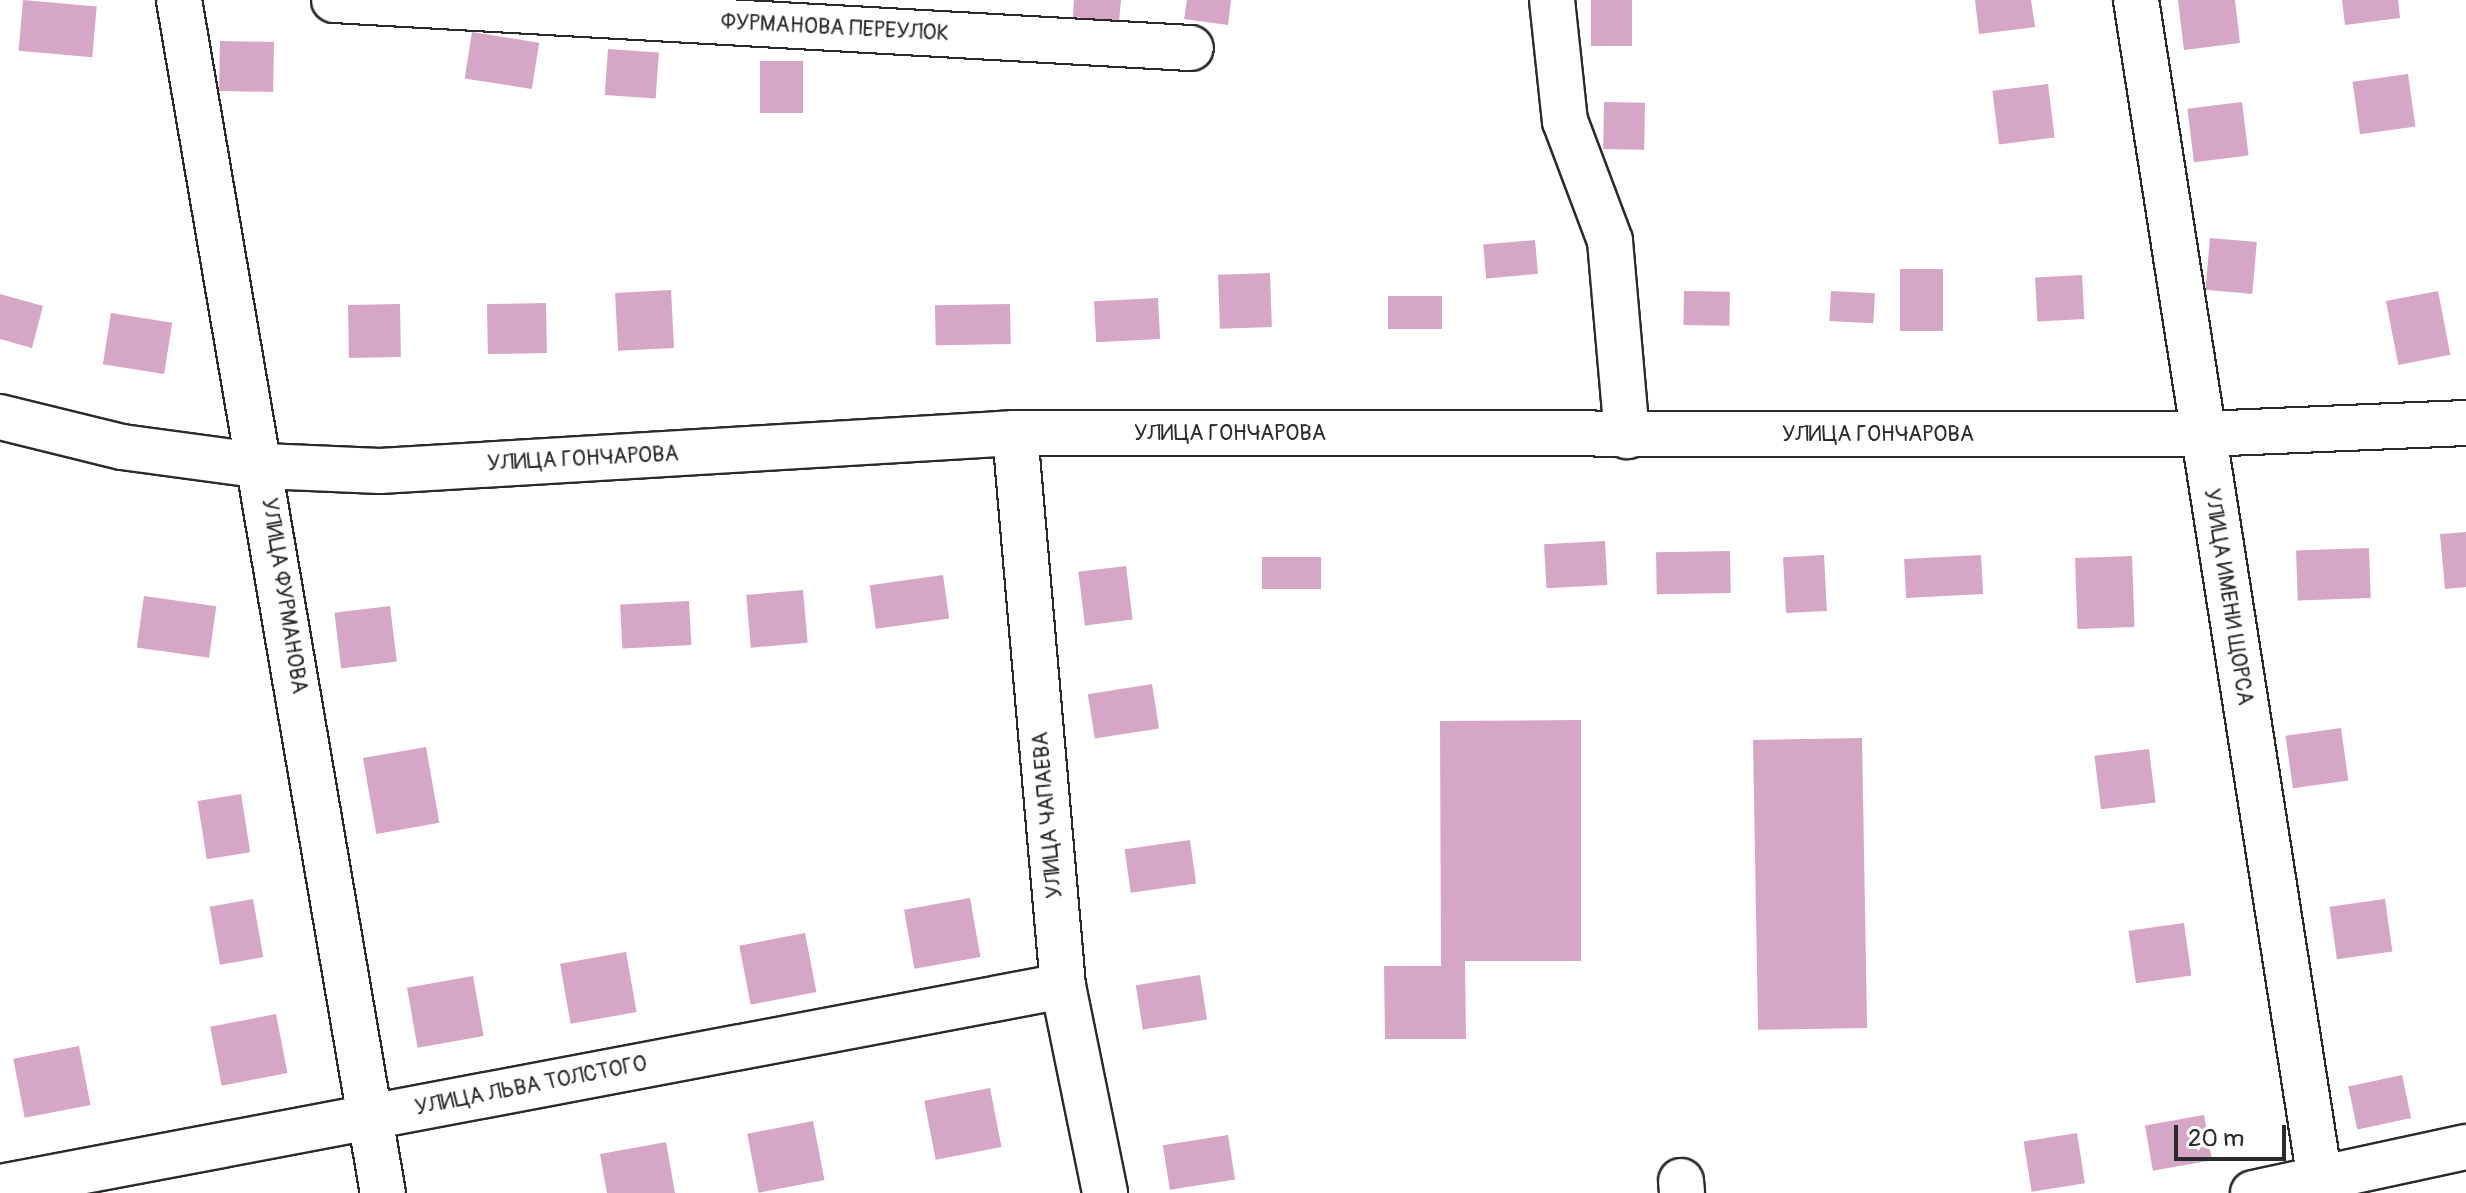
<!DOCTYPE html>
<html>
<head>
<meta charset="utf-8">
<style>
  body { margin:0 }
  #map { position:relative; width:2466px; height:1193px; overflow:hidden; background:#fff; font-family:Pangolin,sans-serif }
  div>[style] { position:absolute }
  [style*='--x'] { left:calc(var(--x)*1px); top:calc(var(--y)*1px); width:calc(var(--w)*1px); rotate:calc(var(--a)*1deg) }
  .building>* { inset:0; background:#d5a6c6; transform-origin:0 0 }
  .roads { filter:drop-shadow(2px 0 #2b2b2b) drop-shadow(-2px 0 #2b2b2b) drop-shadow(0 2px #2b2b2b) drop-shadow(0 -2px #2b2b2b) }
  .street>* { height:44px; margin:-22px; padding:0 22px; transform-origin:22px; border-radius:22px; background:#fff }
  .secondary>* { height:44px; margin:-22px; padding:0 22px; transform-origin:22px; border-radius:22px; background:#fff }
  span { translate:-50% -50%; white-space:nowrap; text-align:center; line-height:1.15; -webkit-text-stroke:6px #fff; paint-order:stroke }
  .street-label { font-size:22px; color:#2b2b2b }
  .scale { position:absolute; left:2174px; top:1125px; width:112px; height:36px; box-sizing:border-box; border:4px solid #2b2b2b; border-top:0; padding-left:10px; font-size:24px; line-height:28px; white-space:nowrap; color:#2b2b2b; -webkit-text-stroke:6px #fff; paint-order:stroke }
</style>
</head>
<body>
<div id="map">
  <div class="building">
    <i style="left:23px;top:0;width:74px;height:51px;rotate:5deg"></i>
    <i style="clip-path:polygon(1074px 0,1121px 0,1119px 22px,1073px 17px)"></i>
    <i style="clip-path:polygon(1187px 0,1231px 0,1228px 25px,1184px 19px)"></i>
    <i style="left:1591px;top:0;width:41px;height:46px"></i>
    <i style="clip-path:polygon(1975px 0,2031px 0,2035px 27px,1979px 34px)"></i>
    <i style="clip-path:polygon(2178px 0,2235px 0,2240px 43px,2184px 50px)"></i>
    <i style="clip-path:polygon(2342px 0,2398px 0,2400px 18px,2345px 25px)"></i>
    <i style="left:472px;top:32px;width:68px;height:47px;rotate:9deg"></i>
    <i style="left:220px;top:41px;width:54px;height:50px;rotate:1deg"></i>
    <i style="left:608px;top:49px;width:51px;height:46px;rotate:4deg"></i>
    <i style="left:760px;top:61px;width:43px;height:52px"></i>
    <i style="left:2408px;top:74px;width:53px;height:56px;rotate:82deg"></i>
    <i style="left:2048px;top:84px;width:54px;height:56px;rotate:83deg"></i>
    <i style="left:1604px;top:102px;width:41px;height:47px;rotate:1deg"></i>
    <i style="left:2242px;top:102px;width:54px;height:55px;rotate:83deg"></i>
    <i style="left:2210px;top:238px;width:47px;height:52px;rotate:5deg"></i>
    <i style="left:1535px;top:240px;width:34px;height:52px;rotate:85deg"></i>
    <i style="left:1943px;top:269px;width:62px;height:43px;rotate:90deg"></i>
    <i style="left:1270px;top:273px;width:54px;height:52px;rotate:88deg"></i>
    <i style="left:2082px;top:275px;width:44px;height:47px;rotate:87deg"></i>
    <i style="left:671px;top:290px;width:58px;height:56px;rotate:87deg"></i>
    <i style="left:1684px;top:291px;width:46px;height:34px;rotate:1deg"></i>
    <i style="left:1831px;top:291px;width:44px;height:30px;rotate:3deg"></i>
    <i style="left:2438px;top:291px;width:65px;height:53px;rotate:79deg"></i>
    <i style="clip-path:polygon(0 294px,43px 306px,32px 348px,0 339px)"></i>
    <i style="left:1388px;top:296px;width:54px;height:33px"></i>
    <i style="left:1158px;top:298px;width:41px;height:64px;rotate:87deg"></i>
    <i style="left:546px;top:303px;width:50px;height:59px;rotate:89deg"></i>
    <i style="left:400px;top:304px;width:53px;height:52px;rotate:89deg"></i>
    <i style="left:1010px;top:304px;width:40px;height:75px;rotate:89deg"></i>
    <i style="left:111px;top:313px;width:62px;height:52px;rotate:9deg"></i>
    <i style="clip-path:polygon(2466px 532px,2466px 587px,2445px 589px,2440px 534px)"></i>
    <i style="left:1605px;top:541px;width:44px;height:61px;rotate:87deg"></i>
    <i style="left:2369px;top:548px;width:50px;height:73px;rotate:88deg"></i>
    <i style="left:1730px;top:551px;width:42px;height:74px;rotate:89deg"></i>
    <i style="left:1824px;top:555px;width:56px;height:41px;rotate:87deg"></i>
    <i style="left:1981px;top:555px;width:39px;height:77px;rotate:87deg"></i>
    <i style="left:2132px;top:556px;width:71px;height:57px;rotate:88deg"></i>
    <i style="left:1321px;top:557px;width:32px;height:59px;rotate:90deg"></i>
    <i style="left:1126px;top:566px;width:54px;height:48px;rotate:83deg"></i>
    <i style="left:943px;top:575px;width:44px;height:74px;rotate:82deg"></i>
    <i style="left:803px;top:590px;width:53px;height:57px;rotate:85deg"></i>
    <i style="left:144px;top:596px;width:73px;height:52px;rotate:8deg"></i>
    <i style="left:689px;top:601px;width:44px;height:69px;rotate:87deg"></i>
    <i style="left:390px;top:606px;width:56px;height:56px;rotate:83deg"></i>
    <i style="left:1152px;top:684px;width:45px;height:65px;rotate:81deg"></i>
    <i style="clip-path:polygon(1581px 720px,1581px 961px,1465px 961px,1466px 1039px,1385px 1039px,1384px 966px,1441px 966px,1440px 721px)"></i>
    <i style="left:2341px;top:728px;width:53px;height:56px;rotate:82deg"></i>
    <i style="left:1862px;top:738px;width:290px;height:109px;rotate:89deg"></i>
    <i style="left:426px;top:747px;width:77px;height:64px;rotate:80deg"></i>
    <i style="left:2149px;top:749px;width:54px;height:55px;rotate:83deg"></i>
    <i style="left:241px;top:794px;width:59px;height:44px;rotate:81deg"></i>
    <i style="left:1190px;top:840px;width:44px;height:66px;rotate:82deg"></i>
    <i style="left:970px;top:898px;width:60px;height:67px;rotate:80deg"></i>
    <i style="left:253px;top:899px;width:59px;height:44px;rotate:80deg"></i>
    <i style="left:2385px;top:899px;width:53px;height:56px;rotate:82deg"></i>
    <i style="left:2184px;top:923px;width:53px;height:56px;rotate:82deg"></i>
    <i style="left:805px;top:933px;width:60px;height:67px;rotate:79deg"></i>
    <i style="left:626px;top:952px;width:61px;height:67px;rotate:80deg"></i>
    <i style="left:1200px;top:975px;width:45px;height:65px;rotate:81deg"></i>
    <i style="left:473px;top:976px;width:61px;height:67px;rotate:80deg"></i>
    <i style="left:276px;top:1014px;width:60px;height:67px;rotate:79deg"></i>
    <i style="left:79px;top:1046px;width:60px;height:67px;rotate:79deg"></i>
    <i style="left:2402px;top:1075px;width:44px;height:55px;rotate:78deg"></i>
    <i style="left:990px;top:1088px;width:60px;height:67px;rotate:79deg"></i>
    <i style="left:2204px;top:1115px;width:46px;height:60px;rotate:80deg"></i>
    <i style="left:813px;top:1121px;width:60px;height:67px;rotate:79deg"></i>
    <i style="left:2077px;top:1133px;width:51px;height:54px;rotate:81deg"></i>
    <i style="left:1228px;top:1135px;width:45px;height:66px;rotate:81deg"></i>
    <i style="clip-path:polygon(666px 1142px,675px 1193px,607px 1193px,600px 1154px)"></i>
  </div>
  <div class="roads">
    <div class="street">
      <i style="--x:179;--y:0;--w:1210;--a:80.3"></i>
      <i style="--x:334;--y:0;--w:858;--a:3.21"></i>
      <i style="--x:1552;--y:0;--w:122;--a:83.9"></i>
      <i style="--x:1565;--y:121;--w:128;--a:69.4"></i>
      <i style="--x:1610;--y:241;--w:196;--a:85"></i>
      <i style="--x:2136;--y:0;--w:1207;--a:81.14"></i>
      <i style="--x:1015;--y:433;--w:555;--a:85.04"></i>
      <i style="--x:1063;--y:986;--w:211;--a:78.5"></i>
      <i style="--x:1681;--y:1181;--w:12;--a:85"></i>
      <i style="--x:0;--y:1187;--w:1082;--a:-10.71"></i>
      <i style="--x:2253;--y:1193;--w:218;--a:-12.2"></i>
    </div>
    <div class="secondary">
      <i style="--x:0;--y:417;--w:126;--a:13.8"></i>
      <i style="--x:122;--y:447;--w:142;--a:7.7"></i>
      <i style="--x:263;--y:466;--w:117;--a:2.4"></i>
      <i style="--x:380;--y:471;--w:636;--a:-3.42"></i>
      <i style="--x:1015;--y:433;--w:1188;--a:0.05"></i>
      <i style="--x:2203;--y:434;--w:263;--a:-2.4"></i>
    </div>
  </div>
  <div class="street-label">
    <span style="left:835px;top:28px;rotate:3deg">ФУРМАНОВА ПЕРЕУЛОК</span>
    <span style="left:1230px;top:434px">УЛИЦА ГОНЧАРОВА</span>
    <span style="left:1878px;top:435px">УЛИЦА ГОНЧАРОВА</span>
    <span style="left:583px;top:459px;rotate:-3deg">УЛИЦА ГОНЧАРОВА</span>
    <span style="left:284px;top:596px;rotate:81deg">УЛИЦА ФУРМАНОВА</span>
    <span style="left:2228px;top:597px;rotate:81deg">УЛИЦА ИМЕНИ ЩОРСА</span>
    <span style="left:1048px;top:815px;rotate:-95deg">УЛИЦА ЧАПАЕВА</span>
    <span style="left:531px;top:1086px;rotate:-11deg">УЛИЦА ЛЬВА ТОЛСТОГО</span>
  </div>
  <div class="scale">20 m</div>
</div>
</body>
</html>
